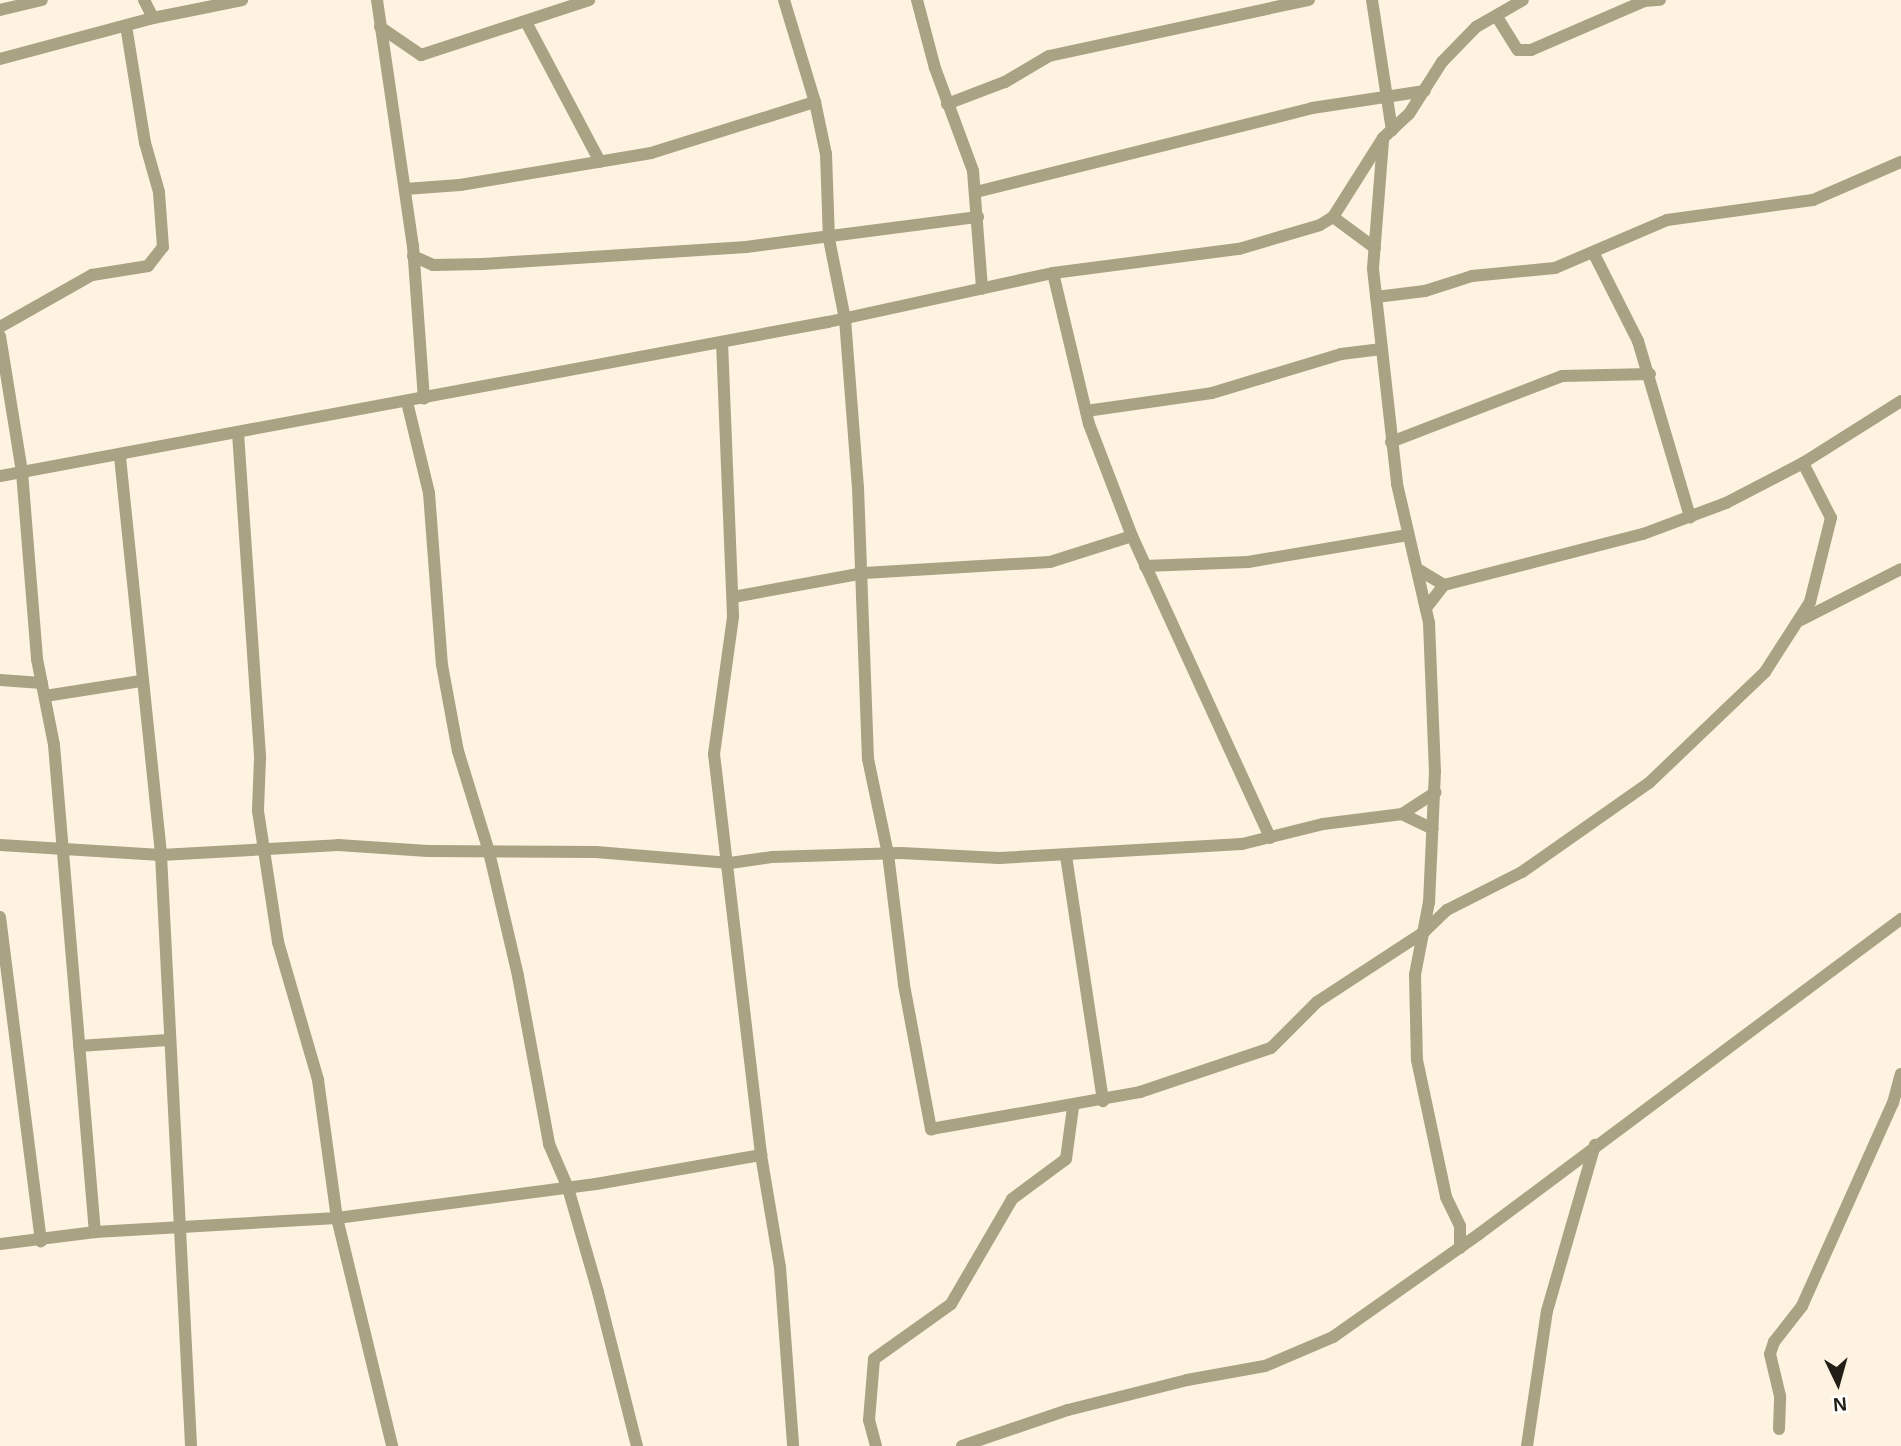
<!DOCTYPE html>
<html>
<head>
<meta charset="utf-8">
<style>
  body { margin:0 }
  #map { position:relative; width:1901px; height:1446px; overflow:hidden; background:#fef3e0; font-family:Helvetica,sans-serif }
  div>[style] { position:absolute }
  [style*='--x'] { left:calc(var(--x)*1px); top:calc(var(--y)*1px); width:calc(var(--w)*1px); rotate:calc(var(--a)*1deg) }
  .minor>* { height:12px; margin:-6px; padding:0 6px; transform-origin:6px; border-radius:6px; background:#a9a283 }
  span { translate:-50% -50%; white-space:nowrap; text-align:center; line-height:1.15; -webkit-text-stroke:5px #fff; paint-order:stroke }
  .north { position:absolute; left:1803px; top:1348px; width:70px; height:70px; -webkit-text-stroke:5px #fff; paint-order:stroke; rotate:175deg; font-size:19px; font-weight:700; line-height:28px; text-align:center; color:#241f16 }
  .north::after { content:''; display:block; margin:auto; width:24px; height:32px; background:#241f16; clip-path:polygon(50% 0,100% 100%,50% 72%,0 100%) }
</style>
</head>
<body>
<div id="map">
  <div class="minor">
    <i style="--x:144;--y:0;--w:20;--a:63"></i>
    <i style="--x:377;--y:0;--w:249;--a:81.7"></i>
    <i style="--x:413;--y:246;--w:153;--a:85.9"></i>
    <i style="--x:784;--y:0;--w:107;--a:73.1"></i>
    <i style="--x:815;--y:102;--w:53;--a:78.1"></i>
    <i style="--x:826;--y:154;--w:85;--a:88"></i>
    <i style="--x:829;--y:239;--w:82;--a:78.7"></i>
    <i style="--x:845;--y:319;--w:169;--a:85.6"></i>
    <i style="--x:858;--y:487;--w:272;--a:87.9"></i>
    <i style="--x:868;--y:759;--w:97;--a:78.1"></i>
    <i style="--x:888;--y:854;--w:132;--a:83"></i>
    <i style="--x:904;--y:985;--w:147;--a:79.4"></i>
    <i style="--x:931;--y:1129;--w:212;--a:-10"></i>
    <i style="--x:1140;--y:1092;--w:138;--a:-18.6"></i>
    <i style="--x:1271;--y:1048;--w:65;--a:-45"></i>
    <i style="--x:1317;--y:1002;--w:128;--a:-33.2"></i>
    <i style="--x:1424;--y:932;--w:32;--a:-44"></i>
    <i style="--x:1447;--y:910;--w:84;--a:-26.9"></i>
    <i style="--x:1522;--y:872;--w:156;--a:-35.1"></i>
    <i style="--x:1650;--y:782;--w:159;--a:-43.7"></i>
    <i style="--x:1765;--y:672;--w:83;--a:-57.3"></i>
    <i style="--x:1810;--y:602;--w:87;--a:-76"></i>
    <i style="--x:1831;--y:518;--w:62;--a:-117"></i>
    <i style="--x:917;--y:0;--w:70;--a:75.2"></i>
    <i style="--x:935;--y:68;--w:110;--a:69.7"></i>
    <i style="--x:973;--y:171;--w:118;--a:85.6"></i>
    <i style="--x:1372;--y:0;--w:132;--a:81.3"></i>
    <i style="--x:0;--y:10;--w:43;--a:-13.4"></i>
    <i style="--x:1497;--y:17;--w:39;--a:58"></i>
    <i style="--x:1518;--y:50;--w:13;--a:0"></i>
    <i style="--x:1531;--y:50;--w:123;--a:-23.4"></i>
    <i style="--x:1644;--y:1;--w:16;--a:-4"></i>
    <i style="--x:526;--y:22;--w:158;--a:62.1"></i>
    <i style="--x:380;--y:27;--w:50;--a:34.3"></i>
    <i style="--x:421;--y:55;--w:177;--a:-18.1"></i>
    <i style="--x:0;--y:59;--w:158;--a:-15"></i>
    <i style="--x:153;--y:18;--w:91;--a:-11.4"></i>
    <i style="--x:947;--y:104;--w:62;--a:-20.8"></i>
    <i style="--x:1005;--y:82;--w:51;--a:-30.6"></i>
    <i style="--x:1049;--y:56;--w:266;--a:-12.2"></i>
    <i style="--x:1383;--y:141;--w:128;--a:94.5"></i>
    <i style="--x:1373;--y:269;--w:216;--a:83.6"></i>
    <i style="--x:1397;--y:484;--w:143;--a:77"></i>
    <i style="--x:1429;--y:623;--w:148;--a:87.7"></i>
    <i style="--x:1435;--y:771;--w:131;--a:92.6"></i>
    <i style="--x:1429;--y:902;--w:74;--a:100.9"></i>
    <i style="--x:1415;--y:975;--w:85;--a:88.7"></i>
    <i style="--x:1417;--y:1060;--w:140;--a:78"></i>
    <i style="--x:1446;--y:1197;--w:32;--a:64"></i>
    <i style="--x:1460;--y:1226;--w:22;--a:90"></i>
    <i style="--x:405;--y:189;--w:55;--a:-4.2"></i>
    <i style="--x:460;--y:185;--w:194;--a:-9.5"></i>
    <i style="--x:651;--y:153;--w:172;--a:-17.3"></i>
    <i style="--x:976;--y:192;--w:346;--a:-14"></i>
    <i style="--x:1312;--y:108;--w:114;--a:-8.6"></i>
    <i style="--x:1333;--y:217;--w:52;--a:36.4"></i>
    <i style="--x:1593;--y:252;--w:100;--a:63.2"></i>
    <i style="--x:1638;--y:341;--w:184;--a:73.5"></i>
    <i style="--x:413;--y:256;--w:22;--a:24"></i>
    <i style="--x:433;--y:265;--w:50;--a:-1.1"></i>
    <i style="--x:483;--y:264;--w:264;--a:-3.7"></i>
    <i style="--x:746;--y:247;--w:234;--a:-7.4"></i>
    <i style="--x:1053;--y:273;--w:155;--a:76.6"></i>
    <i style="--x:1089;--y:424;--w:120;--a:69"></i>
    <i style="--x:1132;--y:536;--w:332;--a:65.4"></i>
    <i style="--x:1376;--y:297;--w:49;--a:-7"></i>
    <i style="--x:1425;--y:291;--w:49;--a:-17.7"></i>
    <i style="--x:1472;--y:276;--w:83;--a:-5.5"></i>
    <i style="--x:1555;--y:268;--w:122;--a:-23.2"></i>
    <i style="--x:1667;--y:220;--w:147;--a:-7.8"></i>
    <i style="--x:1813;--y:200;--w:96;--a:-23.4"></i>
    <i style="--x:0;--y:327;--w:106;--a:-29.5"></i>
    <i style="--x:92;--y:275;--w:57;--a:-9.1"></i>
    <i style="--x:148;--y:266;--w:24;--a:-52"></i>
    <i style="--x:163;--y:247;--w:55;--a:-94.2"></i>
    <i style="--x:159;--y:192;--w:51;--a:-105.9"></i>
    <i style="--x:145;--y:143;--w:119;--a:-99.2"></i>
    <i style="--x:0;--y:336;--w:138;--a:80.8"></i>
    <i style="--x:22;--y:472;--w:188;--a:85.4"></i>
    <i style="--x:37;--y:659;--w:88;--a:78.8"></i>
    <i style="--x:54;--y:745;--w:489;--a:85.2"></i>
    <i style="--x:722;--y:342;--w:275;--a:87.7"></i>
    <i style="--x:733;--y:617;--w:138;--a:97.9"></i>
    <i style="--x:714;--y:754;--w:404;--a:83.3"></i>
    <i style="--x:761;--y:1155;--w:114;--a:80.4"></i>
    <i style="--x:780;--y:1267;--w:179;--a:85.8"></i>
    <i style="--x:407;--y:402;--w:94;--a:76.4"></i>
    <i style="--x:429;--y:493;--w:172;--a:85.7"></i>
    <i style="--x:442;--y:665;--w:87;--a:79.5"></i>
    <i style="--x:458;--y:751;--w:106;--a:72.9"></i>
    <i style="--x:489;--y:852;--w:127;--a:76.8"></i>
    <i style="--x:518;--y:976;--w:171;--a:79.5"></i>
    <i style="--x:549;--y:1144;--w:48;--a:66.6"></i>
    <i style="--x:568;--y:1188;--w:108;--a:73.9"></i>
    <i style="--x:598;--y:1292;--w:159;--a:75.8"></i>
    <i style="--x:1086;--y:411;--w:127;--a:-8.1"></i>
    <i style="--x:1212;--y:393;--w:135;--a:-16.8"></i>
    <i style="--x:1341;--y:354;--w:39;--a:-7"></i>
    <i style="--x:238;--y:433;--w:326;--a:86.1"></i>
    <i style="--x:260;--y:758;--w:53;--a:92.2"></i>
    <i style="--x:258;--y:811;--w:133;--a:81.3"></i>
    <i style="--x:278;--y:942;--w:144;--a:73.8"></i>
    <i style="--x:318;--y:1080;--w:139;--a:82.2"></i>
    <i style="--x:337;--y:1218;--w:235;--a:76.4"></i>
    <i style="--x:1391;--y:442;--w:183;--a:-21.1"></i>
    <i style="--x:1562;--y:376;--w:88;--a:-1.3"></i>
    <i style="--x:120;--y:457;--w:400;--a:84.1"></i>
    <i style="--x:161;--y:855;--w:592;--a:87.09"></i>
    <i style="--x:0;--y:476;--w:842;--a:-10.54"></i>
    <i style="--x:828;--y:322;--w:230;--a:-12.3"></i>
    <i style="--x:1053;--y:273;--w:188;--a:-7.4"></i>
    <i style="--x:1239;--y:249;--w:84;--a:-16.5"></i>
    <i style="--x:1320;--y:225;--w:15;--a:-32"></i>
    <i style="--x:1333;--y:217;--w:93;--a:-57.7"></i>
    <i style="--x:1383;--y:138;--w:35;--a:-43"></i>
    <i style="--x:1409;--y:114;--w:62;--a:-57.6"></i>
    <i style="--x:1442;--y:62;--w:49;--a:-45.8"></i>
    <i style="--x:1476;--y:27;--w:54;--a:-29.9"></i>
    <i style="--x:1145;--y:566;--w:103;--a:-2.2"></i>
    <i style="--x:1248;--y:562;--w:162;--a:-9.6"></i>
    <i style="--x:1419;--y:570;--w:29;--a:31"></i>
    <i style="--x:733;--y:597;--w:133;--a:-10.4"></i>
    <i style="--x:864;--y:573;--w:186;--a:-3.4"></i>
    <i style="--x:1050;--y:562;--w:86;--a:-17.6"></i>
    <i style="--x:1426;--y:608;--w:29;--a:-52"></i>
    <i style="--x:1444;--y:585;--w:205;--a:-14.4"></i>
    <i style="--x:1643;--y:534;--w:89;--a:-20.5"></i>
    <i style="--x:1726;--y:503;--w:87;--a:-27.5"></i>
    <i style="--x:1803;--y:463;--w:116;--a:-32.3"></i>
    <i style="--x:1801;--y:620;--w:112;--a:-27"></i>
    <i style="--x:0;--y:680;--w:42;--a:4.1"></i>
    <i style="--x:45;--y:696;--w:97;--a:-8.9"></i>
    <i style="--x:1402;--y:814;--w:34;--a:26"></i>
    <i style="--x:0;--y:845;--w:161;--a:3.6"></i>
    <i style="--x:161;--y:855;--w:177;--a:-3.2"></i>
    <i style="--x:338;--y:845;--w:90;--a:3.8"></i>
    <i style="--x:428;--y:851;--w:168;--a:0.3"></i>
    <i style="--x:596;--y:852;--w:134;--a:4.7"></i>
    <i style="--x:730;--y:863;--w:42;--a:-8.1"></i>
    <i style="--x:772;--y:857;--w:129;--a:-1.8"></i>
    <i style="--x:901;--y:853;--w:98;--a:2.9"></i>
    <i style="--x:999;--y:858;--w:243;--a:-3.3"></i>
    <i style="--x:1242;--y:844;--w:83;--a:-13.9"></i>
    <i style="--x:1323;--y:824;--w:80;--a:-7.2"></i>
    <i style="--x:1402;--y:814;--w:40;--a:-32.9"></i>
    <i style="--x:1066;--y:856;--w:248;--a:81.4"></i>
    <i style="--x:0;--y:917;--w:327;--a:82.8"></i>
    <i style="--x:79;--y:1046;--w:89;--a:-3.9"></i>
    <i style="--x:0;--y:1244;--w:96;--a:-7.2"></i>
    <i style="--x:95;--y:1232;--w:242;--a:-3.3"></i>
    <i style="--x:337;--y:1218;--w:261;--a:-7.5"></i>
    <i style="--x:596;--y:1184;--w:168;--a:-10"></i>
    <i style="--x:1779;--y:1429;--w:33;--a:-88"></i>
    <i style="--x:1780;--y:1396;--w:43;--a:-103.4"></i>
    <i style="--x:1770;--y:1354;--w:13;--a:-72"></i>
    <i style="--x:1774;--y:1342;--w:46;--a:-52.1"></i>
    <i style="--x:1802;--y:1306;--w:222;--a:-65.9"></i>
    <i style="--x:1893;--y:1103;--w:30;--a:-75"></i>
    <i style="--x:876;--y:1446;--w:27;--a:-105"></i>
    <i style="--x:869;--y:1420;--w:61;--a:-85.3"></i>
    <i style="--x:874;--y:1359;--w:95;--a:-35.5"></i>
    <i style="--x:951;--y:1304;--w:121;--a:-59.8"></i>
    <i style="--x:1012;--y:1199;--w:67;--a:-36.5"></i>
    <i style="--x:1066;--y:1159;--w:52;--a:-82.3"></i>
    <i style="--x:962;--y:1446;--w:112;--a:-18.8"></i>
    <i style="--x:1068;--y:1410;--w:123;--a:-14.1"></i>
    <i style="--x:1187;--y:1380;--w:79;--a:-10.2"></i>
    <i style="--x:1265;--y:1366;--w:74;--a:-23.1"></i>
    <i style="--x:1333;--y:1337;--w:179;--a:-35.2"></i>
    <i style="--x:1479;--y:1234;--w:527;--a:-36.74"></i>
    <i style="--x:1527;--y:1446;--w:136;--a:-81.6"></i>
    <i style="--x:1547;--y:1311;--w:173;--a:-73.9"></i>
  </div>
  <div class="north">N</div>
</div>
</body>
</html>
